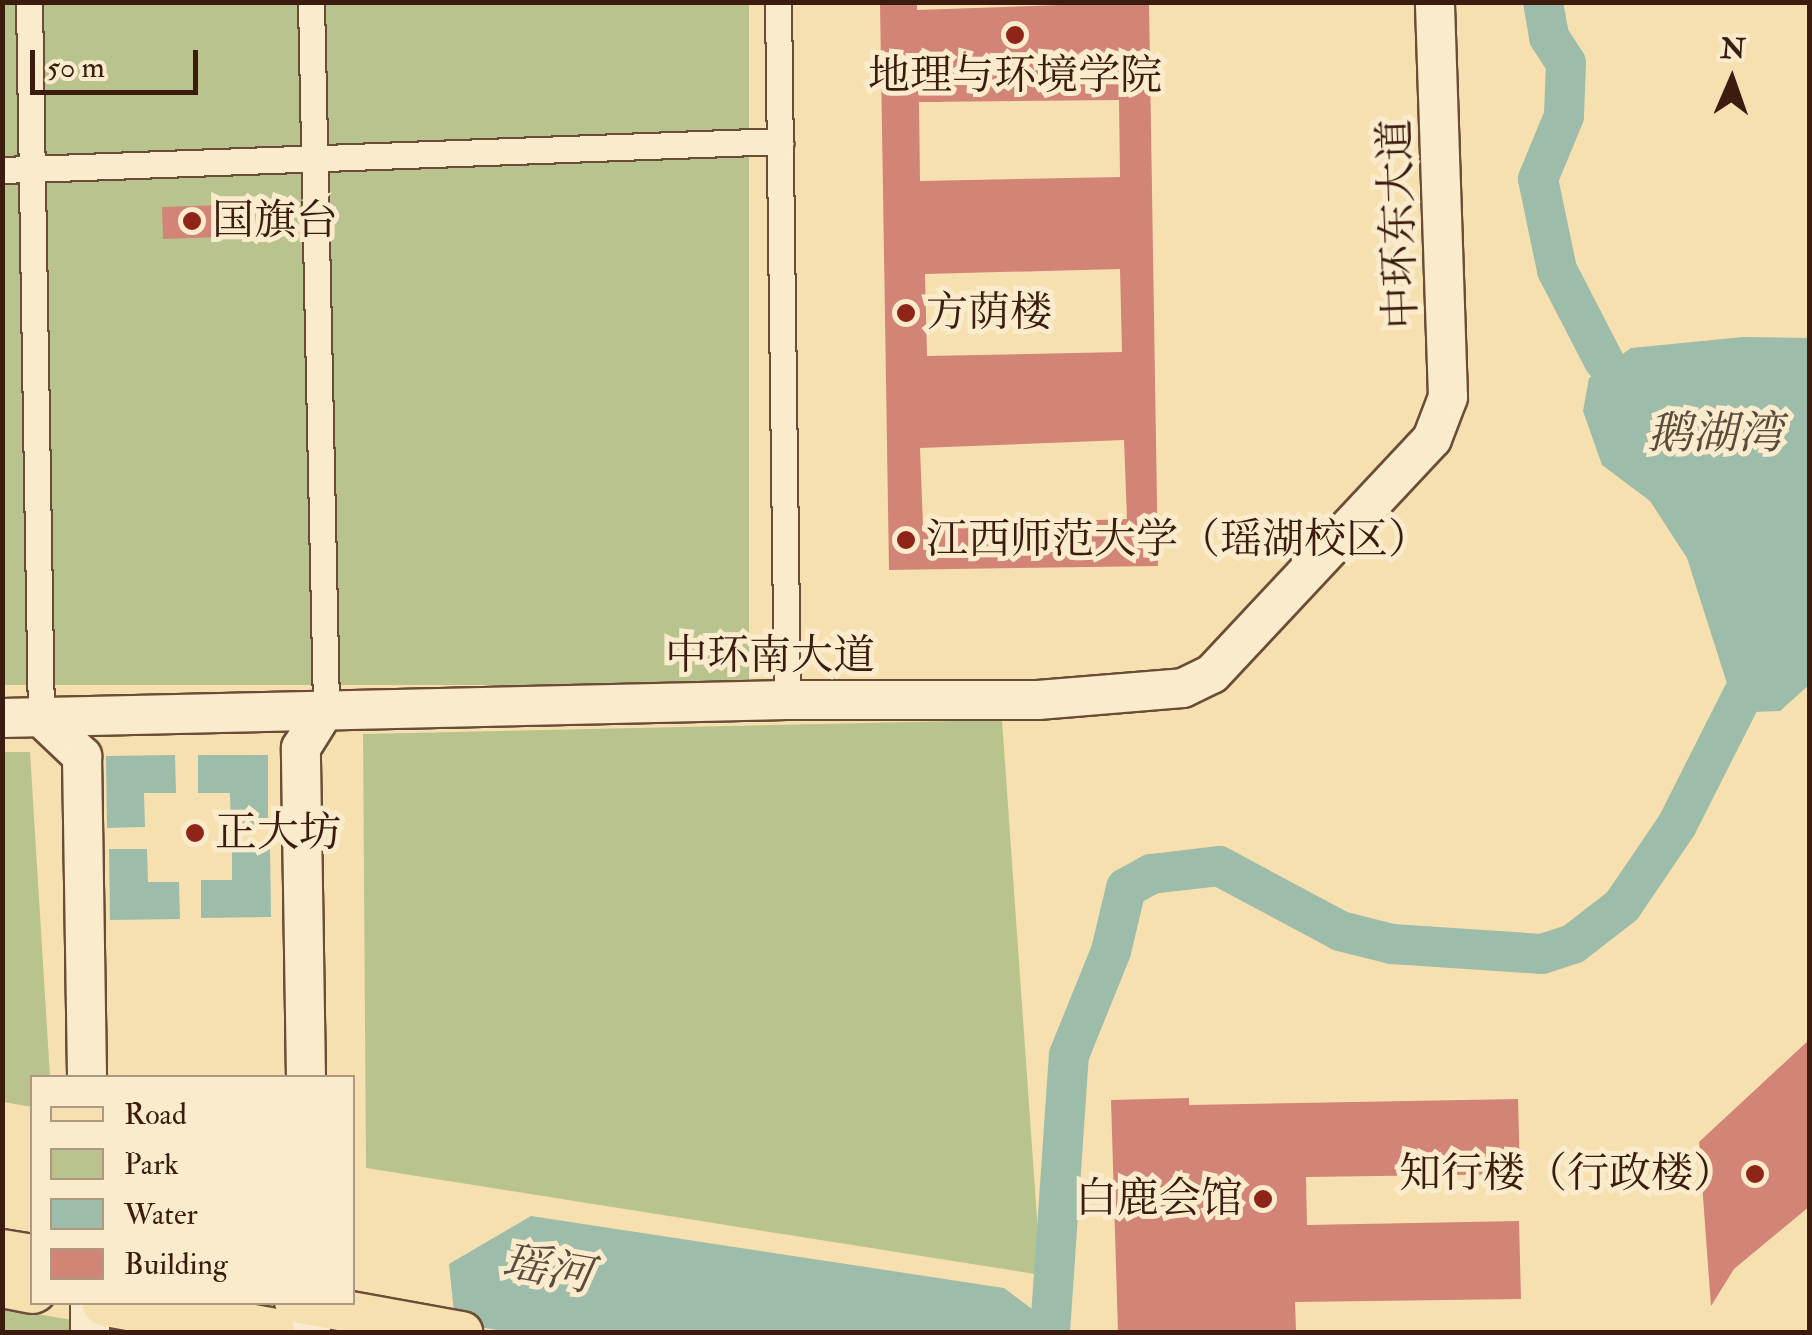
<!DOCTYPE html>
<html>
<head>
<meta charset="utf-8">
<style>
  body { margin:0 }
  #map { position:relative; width:1812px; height:1335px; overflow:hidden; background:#f7e0b0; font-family:"IM FELL Double Pica","Noto Serif SC",serif }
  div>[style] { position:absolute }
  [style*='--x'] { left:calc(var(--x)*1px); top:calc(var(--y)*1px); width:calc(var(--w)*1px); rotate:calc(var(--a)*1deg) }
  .green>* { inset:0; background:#b9c38d; transform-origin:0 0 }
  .water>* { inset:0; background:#9dbdaa }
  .river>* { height:40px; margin:-20px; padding:0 20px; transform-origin:20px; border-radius:20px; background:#9dbdaa }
  .building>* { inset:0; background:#d28477; transform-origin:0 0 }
  .roads { filter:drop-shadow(2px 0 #6b4d37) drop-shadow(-2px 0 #6b4d37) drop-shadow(0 2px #6b4d37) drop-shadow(0 -2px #6b4d37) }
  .street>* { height:25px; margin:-12.5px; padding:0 12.5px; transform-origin:12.5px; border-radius:12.5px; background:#faebcc }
  .secondary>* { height:38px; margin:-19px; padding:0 19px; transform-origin:19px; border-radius:19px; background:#faebcc }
  .primary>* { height:40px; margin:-20px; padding:0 20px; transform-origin:20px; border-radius:20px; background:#f7e0b0 }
  .highway>* { height:48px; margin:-24px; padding:0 24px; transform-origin:24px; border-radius:24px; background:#f7e0b0 }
  .dots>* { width:28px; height:28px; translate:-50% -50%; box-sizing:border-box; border:5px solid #faebcc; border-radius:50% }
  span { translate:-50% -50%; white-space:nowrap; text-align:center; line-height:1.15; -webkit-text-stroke:10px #faebcc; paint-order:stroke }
  .poi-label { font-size:42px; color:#3c1c0f }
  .left { translate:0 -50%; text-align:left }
  .right { translate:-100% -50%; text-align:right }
  .street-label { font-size:42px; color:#3c1c0f }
  .water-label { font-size:45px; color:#594c3e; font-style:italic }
  .frame { position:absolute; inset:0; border:5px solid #3c1c0f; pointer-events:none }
  .legend { position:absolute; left:30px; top:1075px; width:325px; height:230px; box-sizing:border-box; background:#faebcc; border:2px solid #ae9880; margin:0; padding:12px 18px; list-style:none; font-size:30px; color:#3c1c0f }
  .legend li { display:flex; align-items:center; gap:20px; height:50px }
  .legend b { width:50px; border:2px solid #ae9880 }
  .north { position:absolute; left:1682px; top:30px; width:100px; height:100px; -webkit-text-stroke:8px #faebcc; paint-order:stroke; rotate:2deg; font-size:28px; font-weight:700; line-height:40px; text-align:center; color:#3c1c0f }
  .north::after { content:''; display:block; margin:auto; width:35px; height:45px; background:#3c1c0f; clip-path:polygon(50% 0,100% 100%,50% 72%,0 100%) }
  .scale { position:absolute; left:30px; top:50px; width:168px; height:45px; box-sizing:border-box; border:5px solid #3c1c0f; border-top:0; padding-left:12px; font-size:30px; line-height:35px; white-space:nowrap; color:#3c1c0f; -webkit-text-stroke:8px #faebcc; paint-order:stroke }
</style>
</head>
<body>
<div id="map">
  <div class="green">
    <i style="left:2px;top:3px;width:747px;height:682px"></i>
    <i style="clip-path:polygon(1002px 720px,1041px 1275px,366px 1168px,363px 734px)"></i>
    <i style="clip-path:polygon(3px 752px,30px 752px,50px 1077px,32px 1078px,32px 1107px,3px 1102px)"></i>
    <i style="clip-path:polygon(3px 1308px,141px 1332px,3px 1332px)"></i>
  </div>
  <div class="water">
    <i style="clip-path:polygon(1743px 337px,1809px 338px,1809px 685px,1780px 711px,1754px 712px,1731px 696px,1687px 558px,1650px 501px,1602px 465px,1583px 411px,1589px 378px,1631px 348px)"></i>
    <i style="clip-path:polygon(175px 755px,176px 793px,144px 793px,145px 827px,107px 828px,106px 756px)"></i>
    <i style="clip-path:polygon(198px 755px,268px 755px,268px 826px,231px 826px,230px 793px,198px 793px)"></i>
    <i style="clip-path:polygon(232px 846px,270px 846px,271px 917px,201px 918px,201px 880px,232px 880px)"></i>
    <i style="clip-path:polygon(109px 849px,147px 849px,148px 882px,179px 882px,180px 919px,110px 920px)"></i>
    <i style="clip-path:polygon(531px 1216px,1004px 1288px,1063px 1332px,509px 1332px,455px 1323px,449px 1264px)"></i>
  </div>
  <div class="river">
    <i style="--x:1543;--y:2;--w:36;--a:80"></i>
    <i style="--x:1549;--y:37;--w:31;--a:57"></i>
    <i style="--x:1566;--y:63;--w:53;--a:92.2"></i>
    <i style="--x:1564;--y:116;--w:68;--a:112.4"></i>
    <i style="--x:1538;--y:179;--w:93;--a:78.2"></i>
    <i style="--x:1557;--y:270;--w:102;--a:62.7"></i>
    <i style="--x:1050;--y:1332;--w:278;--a:-86.1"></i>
    <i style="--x:1069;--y:1055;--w:112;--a:-68"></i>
    <i style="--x:1111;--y:951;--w:65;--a:-76.6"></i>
    <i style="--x:1126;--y:888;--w:29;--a:-29"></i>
    <i style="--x:1151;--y:874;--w:68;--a:-6.7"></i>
    <i style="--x:1219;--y:866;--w:137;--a:28.2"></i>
    <i style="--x:1340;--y:931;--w:54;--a:14"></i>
    <i style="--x:1392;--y:944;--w:150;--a:3.8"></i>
    <i style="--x:1542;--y:954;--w:33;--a:-18"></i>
    <i style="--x:1573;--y:944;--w:62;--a:-37.8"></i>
    <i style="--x:1622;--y:906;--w:98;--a:-55.8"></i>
    <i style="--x:1677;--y:825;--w:195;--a:-63.2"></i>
    <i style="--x:1765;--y:651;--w:55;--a:-34.6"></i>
  </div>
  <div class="building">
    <i style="clip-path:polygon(evenodd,880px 2px,917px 2px,917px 10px,1149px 2px,1158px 566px,889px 570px,880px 2px,1119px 100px,1120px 177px,920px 181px,919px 102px,1119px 100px,880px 2px,1120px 269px,1122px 352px,927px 356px,925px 274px,1120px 269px,880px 2px,1124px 440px,1127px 519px,923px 526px,920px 448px,1124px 440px)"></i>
    <i style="left:221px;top:205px;width:32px;height:59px;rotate:88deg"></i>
    <i style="clip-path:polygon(1810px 1039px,1810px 1206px,1734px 1269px,1711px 1306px,1699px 1142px)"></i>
    <i style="clip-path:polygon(1189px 1098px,1189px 1105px,1518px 1099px,1520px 1174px,1306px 1177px,1307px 1225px,1519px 1221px,1521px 1299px,1295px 1302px,1296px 1331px,1118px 1332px,1111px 1100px)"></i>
  </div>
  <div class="roads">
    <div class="street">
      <i style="--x:29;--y:2;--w:715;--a:89.04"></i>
      <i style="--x:311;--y:2;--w:706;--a:88.78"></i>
      <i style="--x:778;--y:2;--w:698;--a:89.26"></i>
      <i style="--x:2;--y:170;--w:779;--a:-2.13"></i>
    </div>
    <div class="secondary">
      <i style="--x:41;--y:717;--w:57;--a:43.6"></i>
      <i style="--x:82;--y:756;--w:322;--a:89.1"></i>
      <i style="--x:2;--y:718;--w:785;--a:-1.31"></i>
      <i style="--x:787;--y:700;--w:251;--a:0"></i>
      <i style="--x:1038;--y:700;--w:145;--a:-4.7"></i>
      <i style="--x:1183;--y:688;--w:32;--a:-26"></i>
      <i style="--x:1212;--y:674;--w:322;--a:-46.9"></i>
      <i style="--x:1432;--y:439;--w:45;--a:-69.1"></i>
      <i style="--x:1448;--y:397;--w:395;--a:-91.9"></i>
      <i style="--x:306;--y:1078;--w:330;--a:-90.9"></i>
      <i style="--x:301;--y:748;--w:47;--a:-58"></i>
      <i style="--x:90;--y:1302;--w:30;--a:90"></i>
      <i style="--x:310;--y:1302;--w:30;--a:88"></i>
    </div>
    <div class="primary">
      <i style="--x:2;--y:1250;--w:30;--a:9"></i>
      <i style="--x:295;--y:1302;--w:170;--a:10.2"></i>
    </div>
    <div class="highway">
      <i style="--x:2;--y:1283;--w:31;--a:11"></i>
      <i style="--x:106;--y:1302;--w:167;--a:10.4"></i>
    </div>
  </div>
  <div class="dots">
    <i style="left:1015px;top:35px;background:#8f2418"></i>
    <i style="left:192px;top:221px;background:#8f2418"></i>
    <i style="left:906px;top:313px;background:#8f2418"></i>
    <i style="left:906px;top:540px;background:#8f2418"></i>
    <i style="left:195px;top:833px;background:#8f2418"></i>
    <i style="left:1755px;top:1174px;background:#8f2418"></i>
    <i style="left:1263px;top:1199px;background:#8f2418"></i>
  </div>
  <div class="poi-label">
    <span style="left:1015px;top:76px">地理与环境学院</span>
    <span class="left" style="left:212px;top:221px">国旗台</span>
    <span class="left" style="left:926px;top:313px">方荫楼</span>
    <span class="left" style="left:926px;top:540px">江西师范大学（瑶湖校区）</span>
    <span class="left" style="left:215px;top:833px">正大坊</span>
    <span class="right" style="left:1735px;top:1174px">知行楼（行政楼）</span>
    <span class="right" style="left:1243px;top:1199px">白鹿会馆</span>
  </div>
  <div class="street-label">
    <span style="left:1399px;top:224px;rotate:-92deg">中环东大道</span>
    <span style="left:770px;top:656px">中环南大道</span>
  </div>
  <div class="water-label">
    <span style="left:1715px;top:435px">鹅湖湾</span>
    <span style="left:547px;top:1270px;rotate:10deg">瑶河</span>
  </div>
  <div class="frame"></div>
  <ul class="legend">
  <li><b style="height:12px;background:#f7e0b0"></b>Road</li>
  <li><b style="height:28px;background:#b9c38d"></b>Park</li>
  <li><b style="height:28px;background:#9dbdaa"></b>Water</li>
  <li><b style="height:28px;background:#d28477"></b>Building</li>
  </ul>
  <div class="north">N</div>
  <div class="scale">50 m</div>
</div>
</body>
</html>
